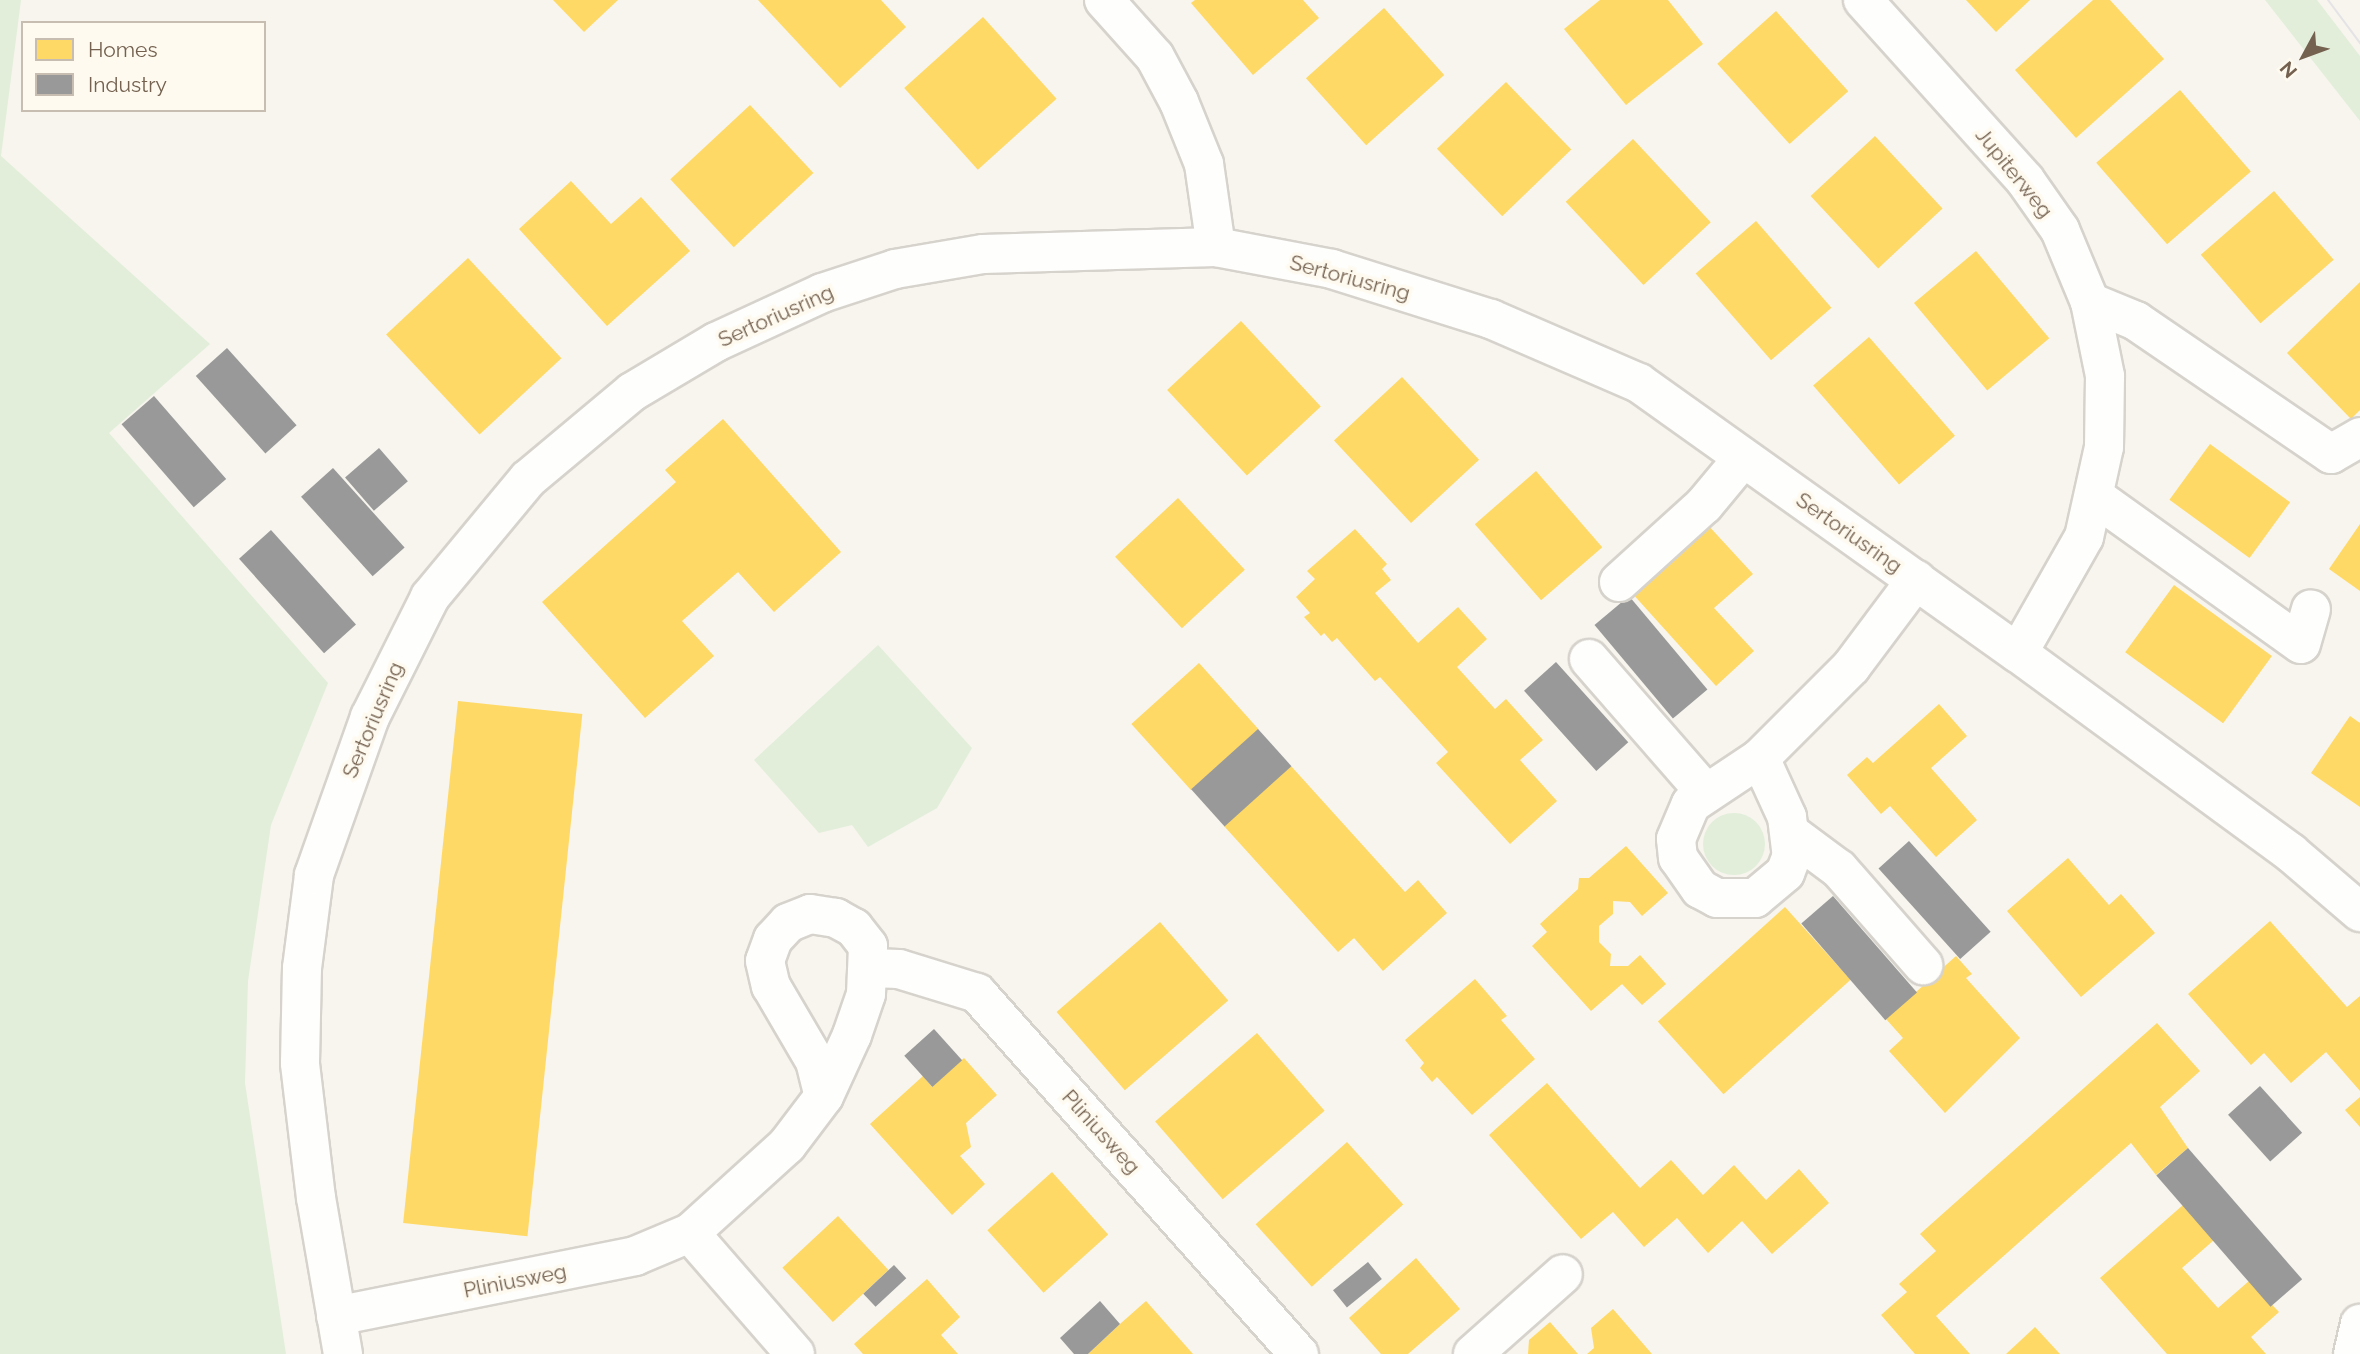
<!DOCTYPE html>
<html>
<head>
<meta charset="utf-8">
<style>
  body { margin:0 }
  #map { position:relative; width:2360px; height:1354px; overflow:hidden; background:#f7f5ee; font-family:Raleway,sans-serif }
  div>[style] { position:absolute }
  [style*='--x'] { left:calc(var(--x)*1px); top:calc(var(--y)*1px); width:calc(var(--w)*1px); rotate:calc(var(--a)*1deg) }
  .green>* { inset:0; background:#e2eeda }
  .round { border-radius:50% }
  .homes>* { inset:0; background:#ffd966; transform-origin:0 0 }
  .industry>* { inset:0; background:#999; transform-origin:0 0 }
  .roads { filter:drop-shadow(2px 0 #d6d2cc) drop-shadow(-2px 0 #d6d2cc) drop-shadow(0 2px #d6d2cc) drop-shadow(0 -2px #d6d2cc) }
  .minor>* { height:38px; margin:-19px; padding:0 19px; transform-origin:19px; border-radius:19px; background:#fefefc }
  .tram>* { height:2px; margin:-1px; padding:0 1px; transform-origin:1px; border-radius:1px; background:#e5e3e5 }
  span { translate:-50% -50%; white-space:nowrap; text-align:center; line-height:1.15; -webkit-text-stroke:7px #fefaf0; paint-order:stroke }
  .street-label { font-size:21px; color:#74614f }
  .legend { position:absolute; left:21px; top:21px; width:245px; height:91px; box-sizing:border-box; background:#fefaf0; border:2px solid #c7bdb0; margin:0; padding:9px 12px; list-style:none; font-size:21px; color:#74614f }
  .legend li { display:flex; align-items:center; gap:14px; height:35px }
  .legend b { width:35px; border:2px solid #c7bdb0 }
  .north { position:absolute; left:2269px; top:21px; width:70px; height:70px; -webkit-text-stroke:5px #fefaf0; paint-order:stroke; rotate:229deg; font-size:19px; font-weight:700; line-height:28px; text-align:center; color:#74614f }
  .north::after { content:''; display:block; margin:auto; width:24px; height:32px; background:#74614f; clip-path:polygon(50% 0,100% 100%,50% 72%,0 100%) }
</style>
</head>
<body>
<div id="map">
  <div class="green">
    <i style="clip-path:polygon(0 0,21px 0,1px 156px,210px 344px,109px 433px,328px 683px,271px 825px,248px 981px,245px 1083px,286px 1354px,0 1354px)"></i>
    <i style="clip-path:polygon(2265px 0,2317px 0,2360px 56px,2360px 121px)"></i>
    <i style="clip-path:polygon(878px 645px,972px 748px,937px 808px,868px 847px,852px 825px,819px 833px,754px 760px)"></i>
    <i class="round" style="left:1703px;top:813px;width:62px;height:62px"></i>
  </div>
  <div class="homes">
    <i style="clip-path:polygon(553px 0,618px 0,584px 32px)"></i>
    <i style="clip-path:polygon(758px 0,881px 0,906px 27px,840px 88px)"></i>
    <i style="clip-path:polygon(1195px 0,1303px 0,1319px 18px,1253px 75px,1191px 3px)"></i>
    <i style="clip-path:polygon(1600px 0,1668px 0,1703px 44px,1626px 105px,1564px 29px)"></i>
    <i style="clip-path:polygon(1966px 0,2030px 0,1996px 32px)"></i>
    <i style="clip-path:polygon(2093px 0,2110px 0,2164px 59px,2076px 138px,2015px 70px)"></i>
    <i style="left:1384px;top:8px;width:90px;height:105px;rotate:48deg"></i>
    <i style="left:1776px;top:11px;width:108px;height:79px;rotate:48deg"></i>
    <i style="left:983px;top:17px;width:110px;height:106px;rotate:48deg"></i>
    <i style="left:1506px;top:82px;width:94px;height:96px;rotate:46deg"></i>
    <i style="left:2180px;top:90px;width:108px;height:111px;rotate:49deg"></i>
    <i style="left:750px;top:105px;width:93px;height:109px;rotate:47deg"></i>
    <i style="left:1875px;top:136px;width:99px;height:88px;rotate:47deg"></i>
    <i style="left:1633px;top:139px;width:114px;height:92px;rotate:47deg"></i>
    <i style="clip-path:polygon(571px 181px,611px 224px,641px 197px,690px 251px,607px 326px,519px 229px)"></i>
    <i style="left:2274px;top:191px;width:91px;height:97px;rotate:49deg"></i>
    <i style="left:1756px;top:221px;width:115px;height:80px;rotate:49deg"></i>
    <i style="left:1976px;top:251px;width:114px;height:81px;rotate:50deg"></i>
    <i style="left:468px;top:258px;width:137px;height:112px;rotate:47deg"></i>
    <i style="clip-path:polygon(2360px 282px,2360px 410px,2351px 419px,2287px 353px)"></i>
    <i style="left:1241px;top:321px;width:117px;height:101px;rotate:47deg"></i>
    <i style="left:1869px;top:337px;width:131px;height:74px;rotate:49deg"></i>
    <i style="left:1402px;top:377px;width:113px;height:93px;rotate:47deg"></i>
    <i style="clip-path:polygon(723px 419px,841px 552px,774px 612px,738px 572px,682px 621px,714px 656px,645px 718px,542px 602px,676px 482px,665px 470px)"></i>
    <i style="left:2210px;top:444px;width:99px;height:69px;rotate:36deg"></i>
    <i style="left:1536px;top:471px;width:101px;height:81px;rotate:49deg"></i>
    <i style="left:1178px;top:498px;width:98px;height:86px;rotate:47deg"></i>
    <i style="clip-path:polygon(1707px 524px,1753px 574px,1714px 608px,1754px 651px,1716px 686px,1631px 592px)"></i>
    <i style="clip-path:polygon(2360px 524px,2360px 591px,2329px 569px)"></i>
    <i style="clip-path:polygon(1355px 529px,1387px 564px,1382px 569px,1391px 580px,1375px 593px,1418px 643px,1458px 607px,1487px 639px,1457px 667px,1495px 709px,1506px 699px,1543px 740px,1520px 760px,1557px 801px,1510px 844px,1436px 763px,1448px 752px,1380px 677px,1375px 681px,1337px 638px,1332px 642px,1324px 633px,1321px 636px,1304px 617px,1310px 613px,1296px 597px,1315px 579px,1307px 571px)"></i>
    <i style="left:2174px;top:585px;width:121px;height:83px;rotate:36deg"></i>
    <i style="left:1199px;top:663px;width:89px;height:91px;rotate:48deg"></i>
    <i style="left:458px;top:701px;width:125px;height:525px;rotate:6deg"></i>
    <i style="clip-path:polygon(1939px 704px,1967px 736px,1931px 768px,1977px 820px,1936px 857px,1890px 806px,1881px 814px,1847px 775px,1867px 757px,1873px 763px)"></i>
    <i style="clip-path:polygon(2350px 716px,2360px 723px,2360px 807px,2311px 773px)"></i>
    <i style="clip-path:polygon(1291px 766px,1405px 892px,1418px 880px,1447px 913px,1383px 971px,1354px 938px,1338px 952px,1224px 826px)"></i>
    <i style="clip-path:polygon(1626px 846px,1668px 893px,1642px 916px,1630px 902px,1613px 901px,1613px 914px,1599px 926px,1599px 942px,1611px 954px,1610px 966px,1628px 966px,1640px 955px,1666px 984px,1642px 1005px,1622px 984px,1591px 1011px,1532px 946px,1547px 932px,1540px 924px,1578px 889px,1579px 878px,1589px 878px)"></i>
    <i style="clip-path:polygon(2068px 858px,2109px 905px,2121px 894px,2155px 933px,2081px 997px,2007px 911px)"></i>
    <i style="left:1785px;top:907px;width:98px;height:171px;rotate:48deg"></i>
    <i style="clip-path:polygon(2270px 921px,2347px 1007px,2360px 996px,2360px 1091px,2326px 1052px,2291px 1083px,2264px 1053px,2251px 1065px,2188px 994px)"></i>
    <i style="left:1160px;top:922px;width:104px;height:137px;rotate:49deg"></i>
    <i style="clip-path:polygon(1956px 956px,1972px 974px,1966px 978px,2020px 1038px,1945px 1113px,1889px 1051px,1903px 1038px,1886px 1019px)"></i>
    <i style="clip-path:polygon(1475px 979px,1507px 1016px,1501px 1020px,1535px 1059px,1472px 1115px,1437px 1077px,1432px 1082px,1420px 1068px,1424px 1063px,1405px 1040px)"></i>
    <i style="clip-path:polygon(2157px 1023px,2200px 1071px,2160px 1107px,2188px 1148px,2156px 1175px,2131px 1143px,1936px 1316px,1970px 1354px,1915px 1354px,1881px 1315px,1907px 1292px,1899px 1284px,1936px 1251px,1920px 1234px)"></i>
    <i style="left:1257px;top:1033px;width:103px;height:135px;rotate:49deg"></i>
    <i style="clip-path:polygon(964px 1058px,997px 1095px,966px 1123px,971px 1147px,960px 1156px,985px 1184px,952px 1215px,870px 1124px,923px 1076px,932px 1087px)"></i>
    <i style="clip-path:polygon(1547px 1083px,1640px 1188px,1671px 1160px,1703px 1195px,1734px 1165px,1766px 1200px,1799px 1169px,1829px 1203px,1772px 1254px,1742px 1221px,1708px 1253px,1677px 1218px,1644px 1247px,1613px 1212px,1581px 1239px,1489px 1135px)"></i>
    <i style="clip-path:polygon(2360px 1097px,2360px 1127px,2345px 1110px)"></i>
    <i style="left:1347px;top:1142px;width:84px;height:123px;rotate:48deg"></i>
    <i style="left:1052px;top:1172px;width:84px;height:87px;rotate:48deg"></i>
    <i style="clip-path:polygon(2183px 1205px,2214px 1240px,2182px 1268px,2218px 1308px,2249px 1281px,2279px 1312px,2251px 1337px,2266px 1354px,2167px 1354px,2100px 1278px)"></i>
    <i style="left:838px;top:1216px;width:74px;height:76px;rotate:47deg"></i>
    <i style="clip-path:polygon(1416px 1258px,1460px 1309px,1408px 1354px,1381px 1354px,1349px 1318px)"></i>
    <i style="clip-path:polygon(927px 1279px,960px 1317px,941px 1335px,958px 1354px,863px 1354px,854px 1344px)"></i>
    <i style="clip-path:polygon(1146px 1301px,1193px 1354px,1088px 1354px,1120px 1324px)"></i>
    <i style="clip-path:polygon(1613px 1309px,1652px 1354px,1587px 1354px,1594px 1348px,1591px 1328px)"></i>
    <i style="clip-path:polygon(1550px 1322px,1578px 1354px,1528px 1354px,1529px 1340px)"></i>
    <i style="clip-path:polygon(2035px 1327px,2060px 1354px,2006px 1354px)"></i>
  </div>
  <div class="industry">
    <i style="left:227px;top:348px;width:104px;height:42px;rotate:48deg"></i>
    <i style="left:154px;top:396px;width:110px;height:43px;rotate:49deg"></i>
    <i style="left:379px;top:448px;width:44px;height:45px;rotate:49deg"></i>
    <i style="left:333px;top:468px;width:107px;height:43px;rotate:48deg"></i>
    <i style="left:271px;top:530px;width:127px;height:43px;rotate:48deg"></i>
    <i style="left:1629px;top:596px;width:122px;height:45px;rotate:50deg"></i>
    <i style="left:1556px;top:662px;width:108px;height:43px;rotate:48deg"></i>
    <i style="left:1258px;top:729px;width:50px;height:90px;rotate:48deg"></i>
    <i style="left:1909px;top:841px;width:122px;height:41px;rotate:48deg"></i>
    <i style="left:1833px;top:896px;width:128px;height:42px;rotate:49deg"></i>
    <i style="left:934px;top:1029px;width:42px;height:40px;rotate:48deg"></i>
    <i style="left:2260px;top:1086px;width:63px;height:43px;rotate:48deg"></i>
    <i style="left:2188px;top:1148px;width:174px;height:42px;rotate:49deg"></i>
    <i style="left:1368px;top:1262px;width:22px;height:45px;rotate:51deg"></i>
    <i style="left:894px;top:1265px;width:18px;height:42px;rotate:47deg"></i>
    <i style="clip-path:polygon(1100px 1301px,1120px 1324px,1088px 1354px,1074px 1354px,1060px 1338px)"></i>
  </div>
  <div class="roads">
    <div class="minor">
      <i style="--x:1104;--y:0;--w:76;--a:48.2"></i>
      <i style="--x:1155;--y:57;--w:51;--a:61.9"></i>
      <i style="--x:1179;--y:102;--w:67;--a:68"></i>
      <i style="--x:1204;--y:164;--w:84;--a:81.8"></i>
      <i style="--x:1863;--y:0;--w:242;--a:48"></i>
      <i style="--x:2025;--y:180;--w:61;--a:55"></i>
      <i style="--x:2060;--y:230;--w:78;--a:67.4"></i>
      <i style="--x:2090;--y:302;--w:76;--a:78.5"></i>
      <i style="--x:2105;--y:376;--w:71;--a:90.8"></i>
      <i style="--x:2104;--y:447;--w:92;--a:102.5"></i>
      <i style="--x:2084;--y:537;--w:133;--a:119.6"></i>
      <i style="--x:2090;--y:302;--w:50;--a:22.4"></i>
      <i style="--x:2136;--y:321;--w:236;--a:34.3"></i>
      <i style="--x:2331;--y:454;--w:34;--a:-30"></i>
      <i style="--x:2094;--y:496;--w:254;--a:35.6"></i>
      <i style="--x:2301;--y:644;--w:36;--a:-74"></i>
      <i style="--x:1619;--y:582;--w:115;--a:-42.2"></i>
      <i style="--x:1704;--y:505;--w:61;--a:-50.3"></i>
      <i style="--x:1589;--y:659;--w:176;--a:48.9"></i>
      <i style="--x:1760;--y:758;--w:65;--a:65.4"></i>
      <i style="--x:1787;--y:817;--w:38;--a:83"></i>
      <i style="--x:1792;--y:855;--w:19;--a:111"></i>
      <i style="--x:1785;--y:873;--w:39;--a:140"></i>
      <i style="--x:1755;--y:898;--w:38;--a:180"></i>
      <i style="--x:1717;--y:898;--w:19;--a:-152"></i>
      <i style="--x:1700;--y:889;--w:38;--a:-125"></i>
      <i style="--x:1678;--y:858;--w:19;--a:-96"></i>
      <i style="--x:1676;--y:839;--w:38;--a:-67"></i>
      <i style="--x:1691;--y:804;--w:83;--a:-33.7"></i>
      <i style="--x:1760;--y:758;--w:129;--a:-45"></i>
      <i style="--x:1851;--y:667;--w:109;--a:-53.2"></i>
      <i style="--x:1793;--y:835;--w:57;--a:36.5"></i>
      <i style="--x:1839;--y:869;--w:128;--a:48.8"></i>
      <i style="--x:869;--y:968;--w:30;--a:2"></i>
      <i style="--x:899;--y:969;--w:82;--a:17.1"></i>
      <i style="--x:977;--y:993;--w:484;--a:48.3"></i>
      <i style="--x:690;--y:1233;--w:160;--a:49"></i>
      <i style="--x:336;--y:1316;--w:305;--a:-11.3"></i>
      <i style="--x:635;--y:1256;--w:60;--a:-22.7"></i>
      <i style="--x:690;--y:1233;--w:131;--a:-42.2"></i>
      <i style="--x:787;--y:1145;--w:61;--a:-52.9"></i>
      <i style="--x:824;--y:1096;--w:67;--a:-65.3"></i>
      <i style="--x:852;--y:1035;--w:43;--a:-71.1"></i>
      <i style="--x:866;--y:994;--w:48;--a:-87.6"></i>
      <i style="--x:868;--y:946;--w:23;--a:-128"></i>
      <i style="--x:854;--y:928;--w:21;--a:-151"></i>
      <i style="--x:836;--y:918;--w:26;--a:-171"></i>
      <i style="--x:810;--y:914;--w:24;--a:158"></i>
      <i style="--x:788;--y:923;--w:22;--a:133"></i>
      <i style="--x:773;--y:939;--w:23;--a:110"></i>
      <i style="--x:765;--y:961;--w:26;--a:77"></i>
      <i style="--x:771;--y:986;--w:87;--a:59.6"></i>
      <i style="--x:815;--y:1061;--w:36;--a:76"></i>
      <i style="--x:343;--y:1354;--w:158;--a:-99.8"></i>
      <i style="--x:316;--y:1198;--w:136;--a:-96.8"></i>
      <i style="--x:300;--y:1063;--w:95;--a:-88.8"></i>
      <i style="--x:302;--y:968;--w:94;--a:-82.6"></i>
      <i style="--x:314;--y:875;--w:168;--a:-70.5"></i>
      <i style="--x:370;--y:717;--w:134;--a:-63.4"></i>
      <i style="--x:430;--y:597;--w:153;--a:-50.3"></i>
      <i style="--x:528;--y:479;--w:136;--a:-39.9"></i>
      <i style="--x:632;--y:392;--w:98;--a:-30.8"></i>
      <i style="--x:716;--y:342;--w:117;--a:-24.8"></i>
      <i style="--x:822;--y:293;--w:77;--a:-18.2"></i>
      <i style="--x:895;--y:269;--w:89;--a:-9.7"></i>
      <i style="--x:983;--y:254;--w:233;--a:-1.7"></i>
      <i style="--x:1216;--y:247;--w:118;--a:10.7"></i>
      <i style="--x:1332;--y:269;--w:167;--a:17.5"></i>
      <i style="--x:1491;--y:319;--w:161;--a:23.4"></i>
      <i style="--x:1639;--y:383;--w:465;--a:35.5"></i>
      <i style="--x:2018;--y:653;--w:338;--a:36.2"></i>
      <i style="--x:2291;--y:853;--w:91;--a:40.5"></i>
      <i style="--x:1473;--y:1354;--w:120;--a:-41.6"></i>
      <i style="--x:2353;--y:1354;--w:31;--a:-77"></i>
    </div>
  </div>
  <div class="tram">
    <i style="--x:2328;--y:0;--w:54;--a:53.3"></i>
  </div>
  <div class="street-label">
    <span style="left:2014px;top:173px;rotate:51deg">Jupiterweg</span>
    <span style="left:1350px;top:278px;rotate:15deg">Sertoriusring</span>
    <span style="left:776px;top:316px;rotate:-24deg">Sertoriusring</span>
    <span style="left:1849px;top:533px;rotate:35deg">Sertoriusring</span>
    <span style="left:373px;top:720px;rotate:-67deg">Sertoriusring</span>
    <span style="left:1101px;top:1132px;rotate:48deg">Pliniusweg</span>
    <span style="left:515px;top:1281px;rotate:-11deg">Pliniusweg</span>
  </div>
  <ul class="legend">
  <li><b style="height:19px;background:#ffd966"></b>Homes</li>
  <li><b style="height:19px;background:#999"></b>Industry</li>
  </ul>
  <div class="north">N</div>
</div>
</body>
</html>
